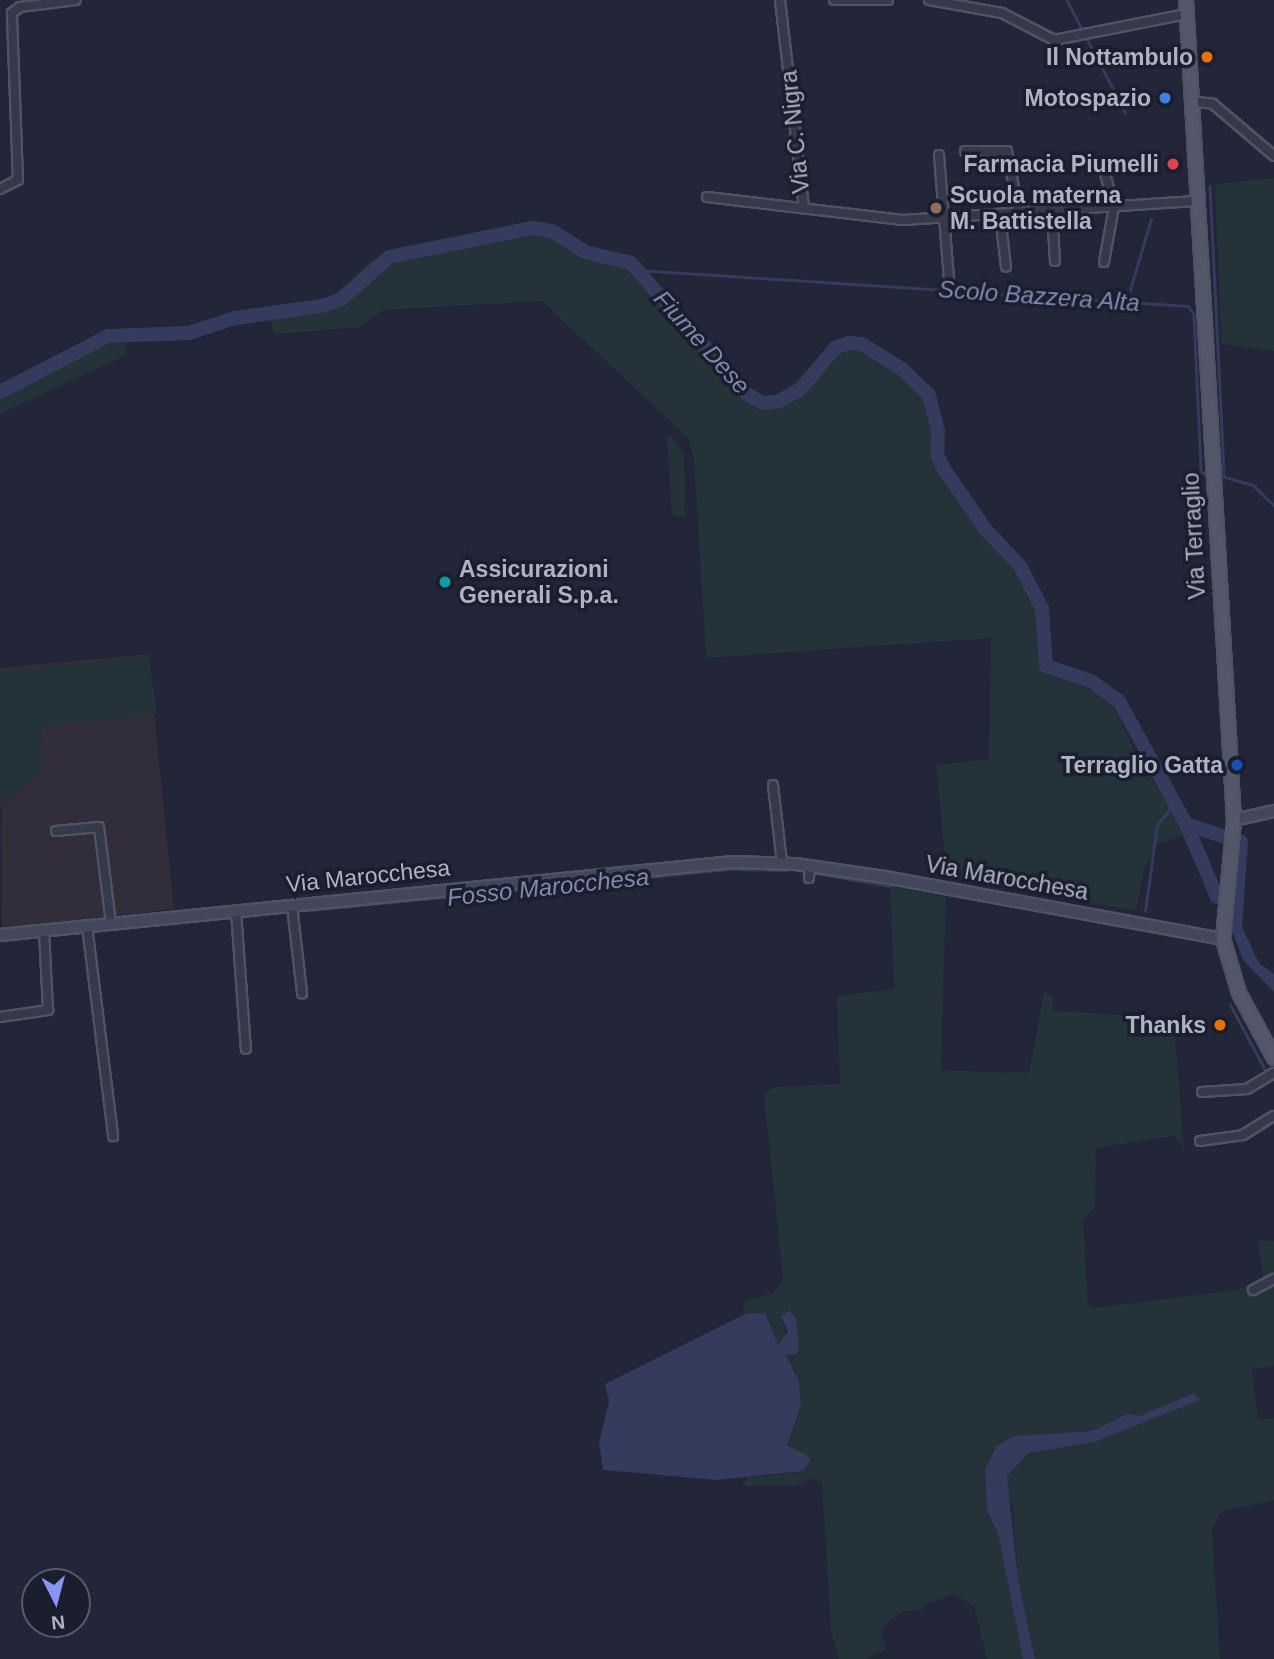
<!DOCTYPE html>
<html>
<head>
<meta charset="utf-8">
<style>
  body { margin:0 }
  #map { position:relative; width:1274px; height:1659px; overflow:hidden; background:#222638; font-family:Helvetica,sans-serif }
  div>[style] { position:absolute }
  [style*='--x'] { left:calc(var(--x)*1px); top:calc(var(--y)*1px); width:calc(var(--w)*1px); rotate:calc(var(--a)*1deg) }
  .medical>* { inset:0; background:#322d3a }
  .green>* { inset:0; background:#243239 }
  .water>* { inset:0; background:#343b5d }
  .stream>* { height:2.5px; margin:-1.25px; padding:0 1.25px; transform-origin:1.25px; border-radius:1.25px; background:#343b5d }
  .river>* { height:14px; margin:-7px; padding:0 7px; transform-origin:7px; border-radius:7px; background:#343b5d }
  .roads { filter:drop-shadow(2px 0 #505363) drop-shadow(-2px 0 #505363) drop-shadow(0 2px #505363) drop-shadow(0 -2px #505363) }
  .street>* { height:8px; margin:-4px; padding:0 4px; transform-origin:4px; border-radius:4px; background:#353949 }
  .secondary>* { height:10px; margin:-5px; padding:0 5px; transform-origin:5px; border-radius:5px; background:#44475b }
  .primary>* { height:12px; margin:-6px; padding:0 6px; transform-origin:6px; border-radius:6px; background:#535769 }
  .dots>* { width:19px; height:19px; translate:-50% -50%; box-sizing:border-box; border:4px solid #1b1e2d; border-radius:50% }
  span { translate:-50% -50%; white-space:nowrap; text-align:center; line-height:1.15; -webkit-text-stroke:7px #1b1e2d; paint-order:stroke }
  .poi-label { font-size:23px; color:#b0b3c5; font-weight:700 }
  .right { translate:-100% -50%; text-align:right }
  .left { translate:0 -50%; text-align:left }
  .street-label { font-size:23px; color:#b0b3c5 }
  .water-label { font-size:24px; color:#808ab1; font-style:italic }
  .north { position:absolute; left:21px; top:1568px; width:70px; height:70px; box-sizing:border-box; background:#1b1e2d; border:2px solid #575a6a; border-radius:50%; rotate:174deg; font-size:19px; font-weight:700; line-height:28px; text-align:center; color:#b0b3c5 }
  .north::after { content:''; display:block; margin:auto; width:24px; height:32px; background:#8796f3; clip-path:polygon(50% 0,100% 100%,50% 72%,0 100%) }
</style>
</head>
<body>
<div id="map">
  <div class="medical">
    <i style="clip-path:polygon(148px 654px,174px 909px,2px 928px,0 668px)"></i>
  </div>
  <div class="green">
    <i style="clip-path:polygon(1274px 178px,1274px 351px,1221px 344px,1215px 184px)"></i>
    <i style="clip-path:polygon(542px 221px,592px 250px,636px 262px,759px 398px,781px 395px,828px 350px,846px 339px,880px 349px,930px 388px,939px 414px,944px 457px,1005px 547px,1036px 608px,1042px 626px,1040px 667px,1048px 675px,1087px 685px,1111px 701px,1139px 760px,1184px 828px,1213px 899px,1184px 835px,1157px 844px,1145px 867px,1136px 911px,947px 877px,936px 765px,989px 759px,991px 638px,706px 658px,694px 460px,688px 438px,542px 301px,383px 310px,361px 327px,276px 334px,270px 320px,220px 328px,265px 308px,312px 303px,336px 293px,368px 263px,395px 248px,530px 223px,533px 228px)"></i>
    <i style="clip-path:polygon(210px 332px,186px 340px,125px 342px,126px 355px,0 414px,0 396px,78px 356px,123px 339px,180px 340px)"></i>
    <i style="clip-path:polygon(667px 435px,674px 438px,684px 454px,685px 518px,672px 515px)"></i>
    <i style="clip-path:polygon(149px 657px,157px 714px,42px 726px,40px 773px,0 806px,0 672px)"></i>
    <i style="clip-path:polygon(890px 886px,946px 897px,941px 1070px,1029px 1073px,1044px 993px,1053px 995px,1053px 1011px,1141px 1016px,1174px 1024px,1184px 1149px,1174px 1136px,1096px 1148px,1095px 1206px,1083px 1221px,1088px 1304px,1093px 1308px,1236px 1290px,1263px 1279px,1258px 1240px,1274px 1241px,1274px 1366px,1252px 1369px,1258px 1420px,1274px 1418px,1274px 1500px,1221px 1512px,1212px 1529px,1220px 1659px,1035px 1659px,1018px 1579px,1013px 1506px,1006px 1488px,1006px 1476px,1028px 1453px,1094px 1442px,1195px 1393px,1140px 1417px,1127px 1414px,1092px 1431px,1013px 1436px,990px 1457px,985px 1475px,987px 1511px,998px 1534px,1023px 1659px,987px 1659px,974px 1606px,954px 1594px,926px 1604px,923px 1610px,904px 1611px,889px 1621px,881px 1631px,886px 1649px,881px 1652px,865px 1659px,839px 1659px,831px 1631px,822px 1484px,813px 1478px,796px 1486px,742px 1486px,748px 1477px,797px 1473px,810px 1461px,787px 1445px,801px 1405px,799px 1382px,786px 1354px,792px 1353px,790px 1310px,781px 1316px,786px 1337px,777px 1345px,743px 1312px,745px 1300px,774px 1293px,783px 1279px,764px 1095px,773px 1087px,840px 1084px,837px 996px,894px 989px)"></i>
  </div>
  <div class="water">
    <i style="clip-path:polygon(1233px 908px,1259px 963px,1274px 974px,1274px 992px,1243px 960px,1231px 927px)"></i>
    <i style="clip-path:polygon(790px 1310px,796px 1319px,799px 1348px,797px 1354px,786px 1355px,799px 1382px,801px 1405px,787px 1445px,808px 1456px,810px 1461px,803px 1471px,717px 1480px,603px 1470px,599px 1442px,609px 1402px,605px 1384px,745px 1314px,765px 1313px,778px 1345px,788px 1332px,781px 1316px)"></i>
    <i style="clip-path:polygon(1194px 1393px,1200px 1400px,1094px 1442px,1028px 1453px,1007px 1476px,1018px 1579px,1035px 1659px,1023px 1659px,998px 1534px,987px 1511px,985px 1470px,996px 1447px,1013px 1436px,1092px 1431px,1127px 1414px,1140px 1416px)"></i>
  </div>
  <div class="stream">
    <i style="--x:1067;--y:0;--w:126;--a:62.6"></i>
    <i style="--x:1210;--y:186;--w:289;--a:87.2"></i>
    <i style="--x:638;--y:270;--w:551;--a:3.74"></i>
    <i style="--x:1188;--y:306;--w:10;--a:53"></i>
    <i style="--x:1194;--y:314;--w:157;--a:87.4"></i>
    <i style="--x:1201;--y:471;--w:9;--a:36"></i>
    <i style="--x:1127;--y:300;--w:84;--a:-73.5"></i>
    <i style="--x:1218;--y:475;--w:36;--a:16"></i>
    <i style="--x:1253;--y:485;--w:29;--a:44"></i>
    <i style="--x:815;--y:873;--w:76;--a:9.8"></i>
    <i style="--x:311;--y:910;--w:422;--a:-5.6"></i>
    <i style="--x:731;--y:869;--w:55;--a:1"></i>
    <i style="--x:1145;--y:911;--w:87;--a:-82.1"></i>
    <i style="--x:1157;--y:825;--w:26;--a:-51"></i>
    <i style="--x:1230;--y:1004;--w:78;--a:61.8"></i>
  </div>
  <div class="river">
    <i style="--x:0;--y:392;--w:122;--a:-27.4"></i>
    <i style="--x:108;--y:336;--w:81;--a:-2.1"></i>
    <i style="--x:189;--y:333;--w:48;--a:-18.1"></i>
    <i style="--x:235;--y:318;--w:88;--a:-7.9"></i>
    <i style="--x:322;--y:306;--w:21;--a:-19"></i>
    <i style="--x:342;--y:299;--w:63;--a:-41.8"></i>
    <i style="--x:389;--y:257;--w:146;--a:-11.5"></i>
    <i style="--x:532;--y:228;--w:20;--a:9"></i>
    <i style="--x:552;--y:231;--w:39;--a:32"></i>
    <i style="--x:585;--y:252;--w:47;--a:13.4"></i>
    <i style="--x:631;--y:263;--w:175;--a:48.5"></i>
    <i style="--x:747;--y:394;--w:17;--a:31"></i>
    <i style="--x:762;--y:403;--w:15;--a:-4"></i>
    <i style="--x:777;--y:402;--w:26;--a:-28"></i>
    <i style="--x:800;--y:390;--w:55;--a:-50.2"></i>
    <i style="--x:835;--y:348;--w:14;--a:-21"></i>
    <i style="--x:848;--y:343;--w:14;--a:4"></i>
    <i style="--x:862;--y:344;--w:47;--a:32"></i>
    <i style="--x:902;--y:369;--w:37;--a:44"></i>
    <i style="--x:929;--y:395;--w:37;--a:76"></i>
    <i style="--x:938;--y:431;--w:24;--a:92"></i>
    <i style="--x:937;--y:455;--w:16;--a:63"></i>
    <i style="--x:944;--y:469;--w:74;--a:55.5"></i>
    <i style="--x:986;--y:530;--w:50;--a:46.6"></i>
    <i style="--x:1020;--y:566;--w:47;--a:62.4"></i>
    <i style="--x:1042;--y:608;--w:58;--a:86.1"></i>
    <i style="--x:1046;--y:666;--w:47;--a:18.4"></i>
    <i style="--x:1091;--y:681;--w:34;--a:36"></i>
    <i style="--x:1119;--y:701;--w:140;--a:61.4"></i>
    <i style="--x:1186;--y:824;--w:79;--a:67"></i>
    <i style="--x:1186;--y:824;--w:58;--a:18.1"></i>
    <i style="--x:1241;--y:842;--w:86;--a:94"></i>
  </div>
  <div class="roads">
    <div class="street">
      <i style="--x:780;--y:0;--w:210;--a:83.4"></i>
      <i style="--x:834;--y:0;--w:54;--a:0"></i>
      <i style="--x:929;--y:0;--w:74;--a:10.1"></i>
      <i style="--x:1002;--y:13;--w:59;--a:27.4"></i>
      <i style="--x:1054;--y:40;--w:135;--a:-11.1"></i>
      <i style="--x:1190;--y:101;--w:23;--a:7"></i>
      <i style="--x:1213;--y:104;--w:80;--a:40.4"></i>
      <i style="--x:965;--y:151;--w:42;--a:0"></i>
      <i style="--x:1007;--y:151;--w:64;--a:79.2"></i>
      <i style="--x:939;--y:155;--w:125;--a:85.4"></i>
      <i style="--x:1102;--y:162;--w:47;--a:75.1"></i>
      <i style="--x:1114;--y:207;--w:56;--a:100.3"></i>
      <i style="--x:0;--y:189;--w:20;--a:-27"></i>
      <i style="--x:18;--y:180;--w:167;--a:-92.1"></i>
      <i style="--x:12;--y:13;--w:10;--a:-37"></i>
      <i style="--x:20;--y:7;--w:56;--a:-7.1"></i>
      <i style="--x:707;--y:197;--w:197;--a:6.7"></i>
      <i style="--x:903;--y:220;--w:293;--a:-3.7"></i>
      <i style="--x:1052;--y:211;--w:50;--a:86.6"></i>
      <i style="--x:1000;--y:215;--w:52;--a:83.4"></i>
      <i style="--x:773;--y:785;--w:79;--a:83.4"></i>
      <i style="--x:56;--y:831;--w:43;--a:-5.3"></i>
      <i style="--x:99;--y:827;--w:98;--a:82.9"></i>
      <i style="--x:809;--y:878;--w:12;--a:-85"></i>
      <i style="--x:292;--y:906;--w:88;--a:83.4"></i>
      <i style="--x:236;--y:911;--w:138;--a:85.9"></i>
      <i style="--x:87;--y:926;--w:212;--a:82.9"></i>
      <i style="--x:0;--y:1017;--w:49;--a:-8.3"></i>
      <i style="--x:48;--y:1010;--w:80;--a:-92.9"></i>
      <i style="--x:1202;--y:1092;--w:45;--a:-3.8"></i>
      <i style="--x:1247;--y:1089;--w:31;--a:-31"></i>
      <i style="--x:1200;--y:1141;--w:43;--a:-7.9"></i>
      <i style="--x:1243;--y:1135;--w:36;--a:-32"></i>
      <i style="--x:1253;--y:1290;--w:24;--a:-28"></i>
    </div>
    <div class="secondary">
      <i style="--x:1234;--y:820;--w:41;--a:-12.7"></i>
      <i style="--x:0;--y:935;--w:737;--a:-5.69"></i>
      <i style="--x:733;--y:862;--w:62;--a:1.8"></i>
      <i style="--x:795;--y:864;--w:91;--a:8.2"></i>
      <i style="--x:885;--y:877;--w:344;--a:10.4"></i>
    </div>
    <div class="primary">
      <i style="--x:1186;--y:0;--w:821;--a:86.65"></i>
      <i style="--x:1234;--y:820;--w:120;--a:95.3"></i>
      <i style="--x:1223;--y:939;--w:56;--a:73.5"></i>
      <i style="--x:1239;--y:993;--w:74;--a:61.7"></i>
    </div>
  </div>
  <div class="dots">
    <i style="left:1207px;top:57px;background:#e8710a"></i>
    <i style="left:1165px;top:98px;background:#3f7fe0"></i>
    <i style="left:1173px;top:164px;background:#e0444e"></i>
    <i style="left:936px;top:208px;background:#8d6e63"></i>
    <i style="left:445px;top:582px;background:#0f9aa8"></i>
    <i style="left:1237px;top:765px;background:#1a4fb4"></i>
    <i style="left:1220px;top:1025px;background:#e8710a"></i>
  </div>
  <div class="poi-label">
    <span class="right" style="left:1193px;top:57px">Il Nottambulo</span>
    <span class="right" style="left:1151px;top:98px">Motospazio</span>
    <span class="right" style="left:1159px;top:164px">Farmacia Piumelli</span>
    <span class="left" style="left:950px;top:208px">Scuola materna<br>M. Battistella</span>
    <span class="left" style="left:459px;top:582px">Assicurazioni<br>Generali S.p.a.</span>
    <span class="right" style="left:1223px;top:765px">Terraglio Gatta</span>
    <span class="right" style="left:1206px;top:1025px">Thanks</span>
  </div>
  <div class="street-label">
    <span style="left:795px;top:132px;rotate:-96deg">Via C. Nigra</span>
    <span style="left:1194px;top:536px;rotate:-93deg">Via Terraglio</span>
    <span style="left:368px;top:876px;rotate:-6deg">Via Marocchesa</span>
    <span style="left:1007px;top:878px;rotate:10deg">Via Marocchesa</span>
  </div>
  <div class="water-label">
    <span style="left:1039px;top:296px;rotate:4deg">Scolo Bazzera Alta</span>
    <span style="left:702px;top:342px;rotate:48deg">Fiume Dese</span>
    <span style="left:548px;top:887px;rotate:-6deg">Fosso Marocchesa</span>
  </div>
  <div class="north">N</div>
</div>
</body>
</html>
